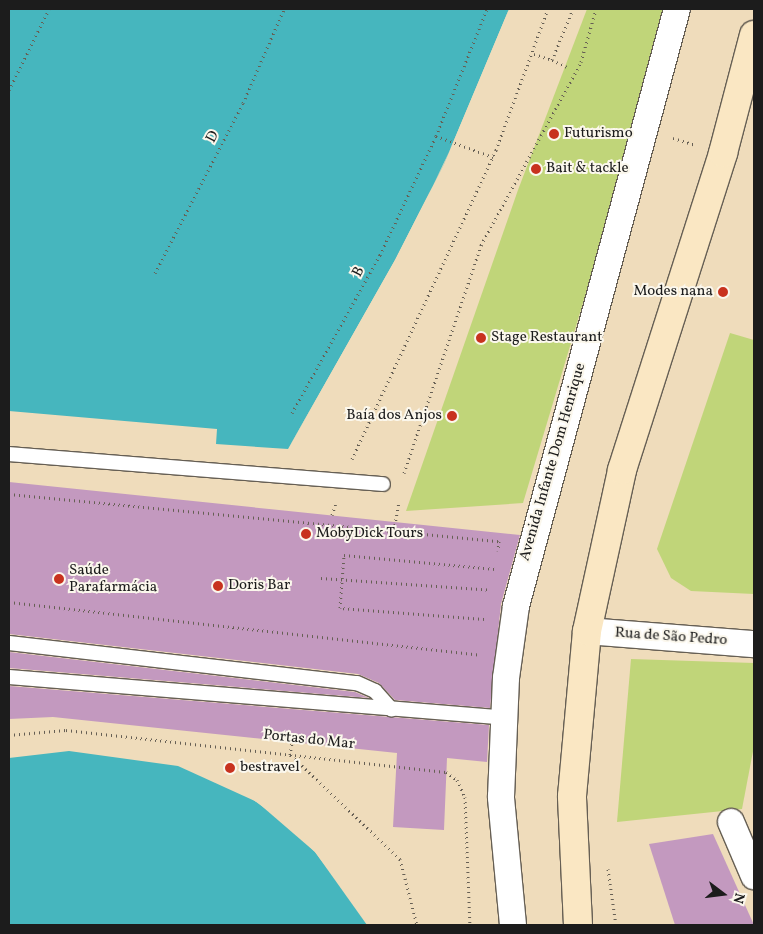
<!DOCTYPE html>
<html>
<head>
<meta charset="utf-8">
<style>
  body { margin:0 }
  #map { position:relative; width:763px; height:934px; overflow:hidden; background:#efdcbb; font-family:Vollkorn,serif }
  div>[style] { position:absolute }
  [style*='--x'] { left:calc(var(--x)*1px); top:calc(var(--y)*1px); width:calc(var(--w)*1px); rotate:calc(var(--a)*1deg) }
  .green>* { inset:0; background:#c0d579 }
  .water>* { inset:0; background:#46b6be }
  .pier>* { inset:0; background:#efdcbb }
  .building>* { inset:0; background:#c399bf }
  .path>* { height:3px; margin-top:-1.5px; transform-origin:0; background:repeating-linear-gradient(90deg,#665f54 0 1px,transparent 0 5px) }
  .roads { filter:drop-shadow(1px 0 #665f54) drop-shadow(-1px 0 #665f54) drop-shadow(0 1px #665f54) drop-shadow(0 -1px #665f54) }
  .lane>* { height:14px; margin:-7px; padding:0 7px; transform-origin:7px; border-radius:7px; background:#fff }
  .street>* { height:26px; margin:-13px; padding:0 13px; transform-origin:13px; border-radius:13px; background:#fff }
  .secondary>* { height:28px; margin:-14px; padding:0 14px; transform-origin:14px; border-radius:14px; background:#fae7c3 }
  .dots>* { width:14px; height:14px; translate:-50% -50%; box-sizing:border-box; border:2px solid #fbf7ec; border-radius:50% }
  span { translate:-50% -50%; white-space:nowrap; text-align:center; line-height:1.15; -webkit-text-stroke:4px #fbf7ec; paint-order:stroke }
  .poi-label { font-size:15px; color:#1c1c1c }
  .left { translate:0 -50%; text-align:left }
  .right { translate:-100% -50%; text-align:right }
  .street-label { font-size:15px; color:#1c1c1c }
  .frame { position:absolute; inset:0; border:10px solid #1c1c1c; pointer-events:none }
  .north { position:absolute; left:698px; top:869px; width:50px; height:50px; -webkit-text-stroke:4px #fbf7ec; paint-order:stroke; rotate:105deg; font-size:14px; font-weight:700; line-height:20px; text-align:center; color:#1c1c1c }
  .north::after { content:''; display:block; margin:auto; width:18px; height:22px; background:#1c1c1c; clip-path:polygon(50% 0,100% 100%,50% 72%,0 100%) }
</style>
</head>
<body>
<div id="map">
  <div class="green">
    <i style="clip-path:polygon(587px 9px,671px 9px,523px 503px,406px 511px,518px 190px)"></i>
    <i style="clip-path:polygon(730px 333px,754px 340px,754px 594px,691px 591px,671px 578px,657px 549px)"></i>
    <i style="clip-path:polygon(631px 659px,754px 663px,754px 746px,742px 809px,617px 822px)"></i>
  </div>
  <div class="water">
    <i style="clip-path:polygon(9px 9px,509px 9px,444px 164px,395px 260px,288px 449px,216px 444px,217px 429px,9px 411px)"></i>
    <i style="clip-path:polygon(69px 751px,178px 766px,257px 802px,315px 852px,367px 925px,9px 925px,9px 758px)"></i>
  </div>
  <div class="pier">
    <i style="clip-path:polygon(509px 9px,491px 64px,397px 261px,288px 449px,395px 260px,444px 164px)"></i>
    <i style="clip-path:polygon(228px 782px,287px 821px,317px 850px,348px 891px,370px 925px,315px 852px,286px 823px)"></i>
  </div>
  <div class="building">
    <i style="clip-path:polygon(9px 482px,520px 535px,501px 604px,490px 708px,395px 700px,379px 683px,358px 674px,9px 634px)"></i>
    <i style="clip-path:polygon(9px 652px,355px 692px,369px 698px,9px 668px)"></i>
    <i style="clip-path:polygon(9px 686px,489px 725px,487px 762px,447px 758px,444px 830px,393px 827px,397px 753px,53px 717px,9px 719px)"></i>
    <i style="clip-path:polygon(713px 834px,754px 925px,675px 925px,649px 844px)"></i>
  </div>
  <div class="path">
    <i style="--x:534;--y:54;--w:19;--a:18"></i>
    <i style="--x:552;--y:60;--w:55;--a:-67.6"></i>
    <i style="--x:552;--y:60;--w:17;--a:25"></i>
    <i style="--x:9;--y:90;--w:90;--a:-63.7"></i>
    <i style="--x:436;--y:136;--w:61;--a:20.2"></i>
    <i style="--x:673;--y:138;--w:24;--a:17"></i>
    <i style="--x:155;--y:273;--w:191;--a:-62.6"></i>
    <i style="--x:243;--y:103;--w:103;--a:-66.4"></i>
    <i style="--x:292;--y:413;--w:181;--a:-60.9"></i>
    <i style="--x:380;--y:255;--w:132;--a:-64.8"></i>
    <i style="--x:436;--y:136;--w:137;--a:-68.1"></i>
    <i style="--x:352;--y:459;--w:341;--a:-65"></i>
    <i style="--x:496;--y:150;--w:150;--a:-69.8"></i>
    <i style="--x:404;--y:473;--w:241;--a:-71.3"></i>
    <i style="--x:481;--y:245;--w:209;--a:-61.3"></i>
    <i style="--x:581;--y:62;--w:55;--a:-74.2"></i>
    <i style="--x:9;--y:494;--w:492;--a:5.5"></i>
    <i style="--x:499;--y:541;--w:10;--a:96"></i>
    <i style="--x:332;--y:515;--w:13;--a:-72"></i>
    <i style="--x:394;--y:530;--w:29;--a:-80"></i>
    <i style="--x:321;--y:578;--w:170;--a:4"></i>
    <i style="--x:9;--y:602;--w:474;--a:6.4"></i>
    <i style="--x:484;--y:619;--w:144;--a:-175.6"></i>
    <i style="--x:340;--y:608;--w:53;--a:-85.7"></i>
    <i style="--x:344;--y:555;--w:152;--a:5.3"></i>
    <i style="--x:9;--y:735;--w:57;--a:-5"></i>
    <i style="--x:66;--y:730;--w:382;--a:6.3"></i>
    <i style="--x:446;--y:772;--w:14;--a:36"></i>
    <i style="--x:457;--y:780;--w:19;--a:65"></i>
    <i style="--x:465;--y:797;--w:128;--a:87.8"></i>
    <i style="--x:290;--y:755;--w:13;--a:-81"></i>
    <i style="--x:291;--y:755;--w:151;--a:43.7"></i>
    <i style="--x:400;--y:859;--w:68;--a:75.6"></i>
    <i style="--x:608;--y:869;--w:57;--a:81.9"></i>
  </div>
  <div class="roads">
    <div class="lane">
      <i style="--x:9;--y:454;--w:375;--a:4.6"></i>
      <i style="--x:9;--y:643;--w:350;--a:6.6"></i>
      <i style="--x:357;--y:683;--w:20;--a:24"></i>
      <i style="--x:375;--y:691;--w:25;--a:48"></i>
      <i style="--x:9;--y:677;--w:486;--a:4.7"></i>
    </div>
    <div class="street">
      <i style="--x:587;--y:631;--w:168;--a:4.5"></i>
      <i style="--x:731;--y:822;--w:59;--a:66.9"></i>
      <i style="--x:513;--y:925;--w:129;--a:-95.4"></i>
      <i style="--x:501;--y:797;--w:119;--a:-87.6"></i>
      <i style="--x:506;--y:678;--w:73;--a:-82.1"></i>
      <i style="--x:516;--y:606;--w:618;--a:-74.91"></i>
    </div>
    <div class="secondary">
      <i style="--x:578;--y:925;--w:129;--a:-92.7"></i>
      <i style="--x:572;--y:796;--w:166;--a:-84.8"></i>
      <i style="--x:587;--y:631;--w:165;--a:-77.7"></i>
      <i style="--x:622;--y:470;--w:333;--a:-72.3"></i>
      <i style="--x:723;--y:153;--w:122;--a:-75.3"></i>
    </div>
  </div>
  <div class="dots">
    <i style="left:554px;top:134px;background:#c8321e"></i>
    <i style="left:536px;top:169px;background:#c8321e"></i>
    <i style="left:723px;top:292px;background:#c8321e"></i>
    <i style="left:481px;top:338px;background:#c8321e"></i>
    <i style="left:452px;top:416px;background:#c8321e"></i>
    <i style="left:306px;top:534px;background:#c8321e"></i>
    <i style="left:59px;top:579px;background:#c8321e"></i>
    <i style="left:218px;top:586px;background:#c8321e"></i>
    <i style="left:230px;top:768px;background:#c8321e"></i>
  </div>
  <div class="poi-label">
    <span class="left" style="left:564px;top:134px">Futurismo</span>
    <span class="left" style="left:546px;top:169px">Bait &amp; tackle</span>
    <span class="right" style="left:713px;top:292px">Modes nana</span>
    <span class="left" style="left:491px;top:338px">Stage Restaurant</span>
    <span class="right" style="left:442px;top:416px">Baía dos Anjos</span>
    <span class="left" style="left:316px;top:534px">MobyDick Tours</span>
    <span class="left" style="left:69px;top:579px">Saúde<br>Parafarmácia</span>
    <span class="left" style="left:228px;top:586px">Doris Bar</span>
    <span class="left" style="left:240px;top:768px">bestravel</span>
  </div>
  <div class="street-label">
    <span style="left:213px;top:137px;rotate:-62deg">D</span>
    <span style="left:359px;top:272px;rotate:-62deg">B</span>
    <span style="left:553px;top:462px;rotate:-74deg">Avenida Infante Dom Henrique</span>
    <span style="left:671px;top:637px;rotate:4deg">Rua de São Pedro</span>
    <span style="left:309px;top:740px;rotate:6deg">Portas do Mar</span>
  </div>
  <div class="frame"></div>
  <div class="north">N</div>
</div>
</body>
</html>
